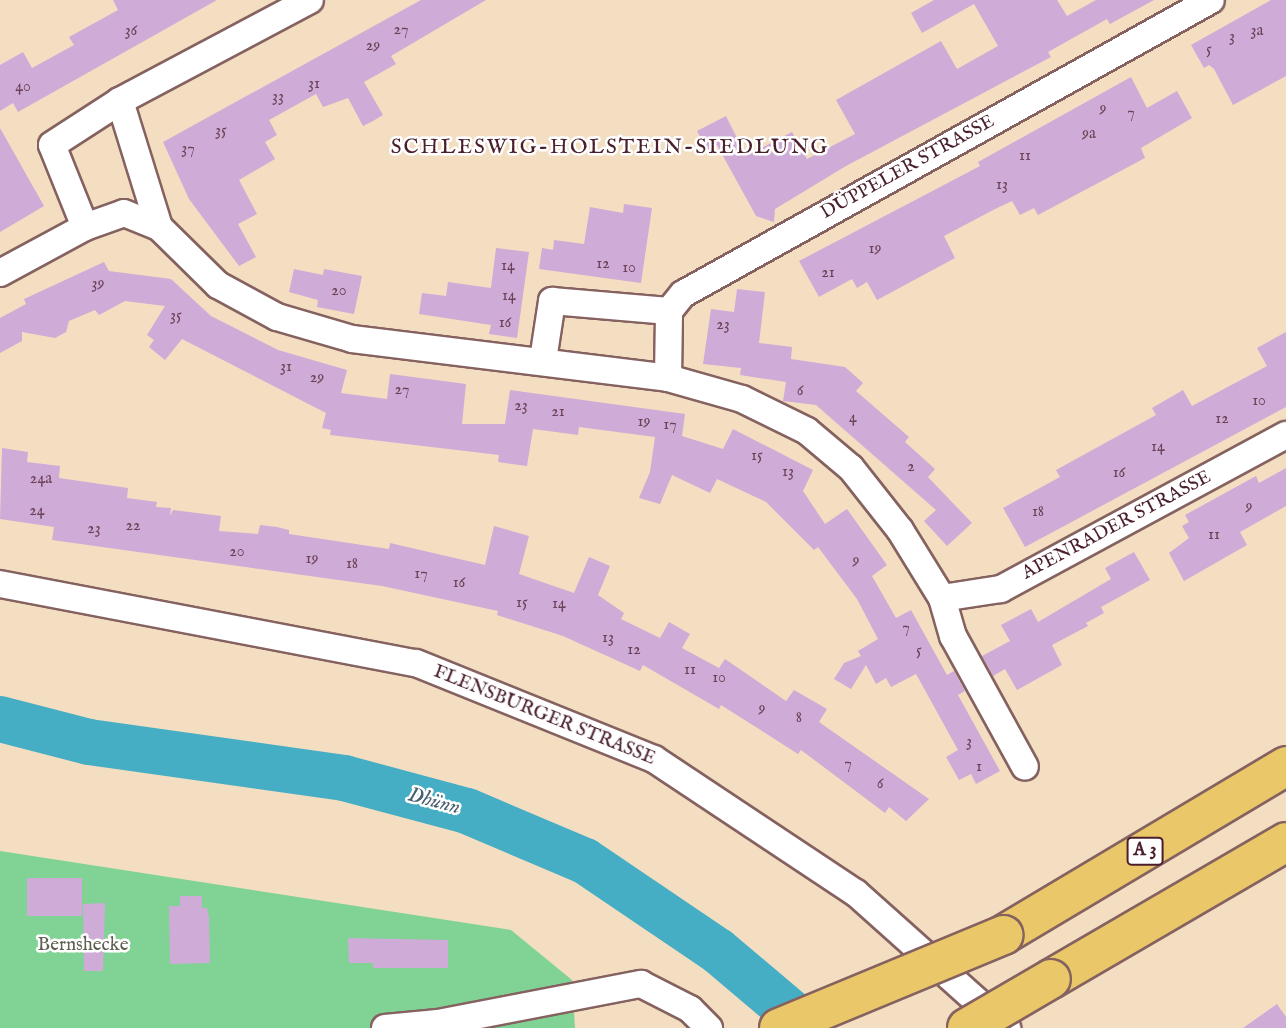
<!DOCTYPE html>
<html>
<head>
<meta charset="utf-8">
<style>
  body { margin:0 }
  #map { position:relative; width:1286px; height:1028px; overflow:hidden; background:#f3dec2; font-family:"IM FELL English",serif }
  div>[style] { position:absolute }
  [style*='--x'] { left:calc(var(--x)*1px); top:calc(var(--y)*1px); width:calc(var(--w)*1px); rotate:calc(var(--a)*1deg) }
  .green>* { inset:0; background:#80d395 }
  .river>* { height:46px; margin:-23px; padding:0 23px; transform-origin:23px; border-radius:23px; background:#45aec4 }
  .building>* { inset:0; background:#cfabd7; transform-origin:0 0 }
  .roads { filter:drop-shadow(2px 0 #856260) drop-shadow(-2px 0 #856260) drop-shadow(0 2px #856260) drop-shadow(0 -2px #856260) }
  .minor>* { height:26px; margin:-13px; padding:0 13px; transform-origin:13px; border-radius:13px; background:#fff }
  .highway>* { height:38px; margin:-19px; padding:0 19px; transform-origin:19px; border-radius:19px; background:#eac769 }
  .bridges { filter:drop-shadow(2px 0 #856260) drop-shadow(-2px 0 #856260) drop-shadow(0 2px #856260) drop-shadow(0 -2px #856260) }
  .highway-bridge>* { height:38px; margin:-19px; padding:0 19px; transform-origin:19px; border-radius:19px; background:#eac769 }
  span { translate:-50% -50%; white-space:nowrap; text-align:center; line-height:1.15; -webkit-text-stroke:5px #fff; paint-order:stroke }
  .number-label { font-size:16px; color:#6b4256 }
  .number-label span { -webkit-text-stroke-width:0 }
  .shield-label span { padding:2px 5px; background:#fff; border:2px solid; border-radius:5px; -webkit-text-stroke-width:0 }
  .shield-label { font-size:18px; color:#4a1f2b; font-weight:700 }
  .street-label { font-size:19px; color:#4a1f2b }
  .park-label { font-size:19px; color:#5d5e50 }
  .neighbourhood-label { font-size:21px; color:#4a1f2b; letter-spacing:2px }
  .water-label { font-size:21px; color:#485f70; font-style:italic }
</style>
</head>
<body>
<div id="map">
  <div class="green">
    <i style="clip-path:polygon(0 851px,511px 930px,572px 980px,575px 1028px,0 1028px)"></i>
  </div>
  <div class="river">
    <i style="--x:0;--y:719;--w:92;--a:14.5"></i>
    <i style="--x:89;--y:742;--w:258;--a:8"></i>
    <i style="--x:344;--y:778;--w:127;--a:15"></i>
    <i style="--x:467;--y:811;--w:128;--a:23"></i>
    <i style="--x:585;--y:861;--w:161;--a:34.1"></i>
    <i style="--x:718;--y:951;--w:119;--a:40.2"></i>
  </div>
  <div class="building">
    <i style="clip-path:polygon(113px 0,217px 0,18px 112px,13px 103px,0 111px,0 65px,23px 52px,32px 68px,74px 45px,69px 37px,118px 10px)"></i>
    <i style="clip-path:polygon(421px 0,486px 0,391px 56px,396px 64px,364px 82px,383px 115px,373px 121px,363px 126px,348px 98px,323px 107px,316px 94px,269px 120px,277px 135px,265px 142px,275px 159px,239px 180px,257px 214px,238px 224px,256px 257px,239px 266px,189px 199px,163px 142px)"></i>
    <i style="clip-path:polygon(934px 0,1057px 0,1067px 16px,1096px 0,1154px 0,1110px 24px,1107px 19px,1048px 52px,1051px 57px,846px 166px,775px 209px,774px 222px,756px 216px,717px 145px,707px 150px,697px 131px,726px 116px,746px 156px,792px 132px,807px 159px,855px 134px,836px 100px,941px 41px,957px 69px,998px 46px,974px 4px,922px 33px,911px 13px)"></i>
    <i style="clip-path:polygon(1271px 0,1286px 0,1286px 76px,1233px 105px,1214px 69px,1209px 65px,1204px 68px,1191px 45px)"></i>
    <i style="clip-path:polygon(1131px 77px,1147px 108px,1177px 91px,1192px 118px,1141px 148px,1145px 158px,1038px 215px,1034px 208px,1020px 215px,1012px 201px,995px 209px,944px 236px,955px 258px,877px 300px,867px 282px,857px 288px,852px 279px,819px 297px,799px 261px,980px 166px,978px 162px)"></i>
    <i style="clip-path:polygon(0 128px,44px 206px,0 232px)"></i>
    <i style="clip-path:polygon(624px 204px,652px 208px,641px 283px,539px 269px,542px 248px,553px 250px,554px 240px,584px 244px,590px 207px,623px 213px)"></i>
    <i style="clip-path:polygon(496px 248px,529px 252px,517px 338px,489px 334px,491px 325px,419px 314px,422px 293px,446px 296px,448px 282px,491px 288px)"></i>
    <i style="clip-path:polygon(104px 262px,109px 271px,171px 279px,211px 316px,278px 350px,347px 370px,341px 393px,387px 399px,390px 374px,466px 384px,462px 424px,505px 424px,510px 390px,685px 414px,682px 436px,723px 449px,733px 429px,813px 470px,803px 491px,825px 524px,847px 509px,887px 565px,872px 576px,896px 618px,911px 610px,947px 675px,954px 671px,965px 691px,958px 695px,1000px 771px,976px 784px,971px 774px,959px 780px,946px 757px,958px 750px,916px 674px,891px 687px,886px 678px,876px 684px,866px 665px,851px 689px,834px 679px,844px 663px,861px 656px,858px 651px,878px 639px,857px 599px,818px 547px,814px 550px,766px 502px,717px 479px,710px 493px,672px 475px,660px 504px,639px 498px,650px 472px,655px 437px,579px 427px,578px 435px,533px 429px,527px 466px,498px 462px,499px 455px,330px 435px,331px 430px,322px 428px,326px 413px,182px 339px,165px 360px,149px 347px,154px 340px,147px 335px,165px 306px,125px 301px,99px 315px,95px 310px,69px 321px,66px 332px,55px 338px,22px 332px,22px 341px,0 353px,0 318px,26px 304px,24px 299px)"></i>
    <i style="clip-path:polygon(294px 269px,323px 275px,324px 269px,362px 276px,354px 314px,317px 307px,318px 300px,289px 292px)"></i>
    <i style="clip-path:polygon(737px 289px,765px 292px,759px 343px,792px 347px,791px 359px,845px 367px,863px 383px,856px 391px,909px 437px,905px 442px,935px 469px,928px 477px,972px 523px,947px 546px,924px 521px,936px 510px,816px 405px,783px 401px,786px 382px,740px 375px,741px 368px,703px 364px,711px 309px,734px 312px)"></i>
    <i style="clip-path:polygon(1286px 332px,1286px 407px,1025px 547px,1003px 508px,1060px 477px,1056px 470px,1156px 415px,1152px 408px,1183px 390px,1192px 406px,1267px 366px,1257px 348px)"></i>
    <i style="clip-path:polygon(2px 448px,28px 452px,27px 462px,60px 466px,59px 478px,128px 488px,127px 498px,157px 502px,156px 507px,171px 508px,170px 516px,173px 510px,221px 516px,219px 531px,258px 534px,260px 525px,277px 527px,289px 530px,289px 534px,389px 549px,390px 543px,485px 565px,494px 526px,529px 536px,519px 574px,574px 593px,589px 557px,610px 566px,598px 595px,624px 613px,621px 619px,660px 638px,669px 622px,690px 634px,682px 648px,719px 668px,725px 659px,786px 701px,794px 690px,827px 709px,819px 722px,929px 799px,906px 821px,889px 807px,885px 813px,801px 750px,798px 754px,721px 705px,719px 709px,643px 665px,640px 671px,563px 636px,497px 615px,498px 611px,382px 586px,52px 540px,54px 527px,0 519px)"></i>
    <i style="clip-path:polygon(1286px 468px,1286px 506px,1240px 532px,1247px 545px,1184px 581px,1169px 553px,1189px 538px,1182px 526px,1189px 522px,1185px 515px,1256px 476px,1259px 483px)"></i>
    <i style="clip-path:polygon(1134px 552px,1150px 580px,1101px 607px,1104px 613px,1086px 623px,1088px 626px,1052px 645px,1062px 665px,1017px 690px,1005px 669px,993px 676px,982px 656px,1010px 641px,1001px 625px,1031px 609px,1038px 622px,1111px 579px,1105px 568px)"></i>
    <i style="left:82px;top:878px;width:38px;height:55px;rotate:90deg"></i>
    <i style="clip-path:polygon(180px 896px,202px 896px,202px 908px,207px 908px,209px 917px,210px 963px,170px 964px,169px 906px,180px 906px)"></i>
    <i style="clip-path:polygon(105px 903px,103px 971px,84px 971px,83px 904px)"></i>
    <i style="clip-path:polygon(348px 938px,448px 940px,448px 968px,373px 968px,373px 963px,349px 963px)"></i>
    <i style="clip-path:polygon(1277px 1004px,1286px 1017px,1286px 1028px,1243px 1028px)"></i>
  </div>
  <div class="roads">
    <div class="minor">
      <i style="--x:85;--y:227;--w:88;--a:-111.9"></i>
      <i style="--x:52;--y:145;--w:81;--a:-32.9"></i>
      <i style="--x:120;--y:101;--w:215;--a:-28"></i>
      <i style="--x:159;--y:227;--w:83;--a:44.5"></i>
      <i style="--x:218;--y:285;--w:67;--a:28.5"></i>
      <i style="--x:277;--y:317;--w:78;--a:16.3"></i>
      <i style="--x:352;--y:339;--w:318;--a:7"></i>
      <i style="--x:668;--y:378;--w:77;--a:15.8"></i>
      <i style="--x:742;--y:399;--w:72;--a:26.2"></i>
      <i style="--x:807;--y:431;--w:57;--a:40.1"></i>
      <i style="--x:851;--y:468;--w:79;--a:51.7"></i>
      <i style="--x:900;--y:530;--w:80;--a:58.3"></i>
      <i style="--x:942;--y:598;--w:40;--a:74"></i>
      <i style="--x:953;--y:636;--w:149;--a:61.2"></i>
      <i style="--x:0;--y:273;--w:97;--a:-28.4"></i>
      <i style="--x:85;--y:227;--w:41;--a:-19.7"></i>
      <i style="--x:124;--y:213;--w:38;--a:22"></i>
      <i style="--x:159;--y:227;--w:132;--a:-107.2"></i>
      <i style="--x:543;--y:360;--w:60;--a:-81.3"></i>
      <i style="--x:552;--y:301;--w:117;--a:4.9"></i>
      <i style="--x:668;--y:378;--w:67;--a:-89.1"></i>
      <i style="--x:669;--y:311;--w:22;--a:-51"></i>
      <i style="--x:683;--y:294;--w:604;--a:-29.11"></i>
      <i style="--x:0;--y:584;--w:423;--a:10.8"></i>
      <i style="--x:416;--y:663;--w:257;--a:22"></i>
      <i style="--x:654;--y:759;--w:242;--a:33.6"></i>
      <i style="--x:856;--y:893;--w:203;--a:41.8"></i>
      <i style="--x:942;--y:598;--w:60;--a:-8.7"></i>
      <i style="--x:1001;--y:589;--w:324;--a:-28.4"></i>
      <i style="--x:385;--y:1028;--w:53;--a:-5.4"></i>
      <i style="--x:438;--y:1023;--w:207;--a:-10.9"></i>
      <i style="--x:641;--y:984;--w:55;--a:27"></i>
      <i style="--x:690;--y:1009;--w:27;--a:45"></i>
    </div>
    <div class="highway">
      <i style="--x:1003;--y:935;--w:330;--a:-30.8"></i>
      <i style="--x:1051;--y:979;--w:272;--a:-30.2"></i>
    </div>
  </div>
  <div class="bridges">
    <div class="highway-bridge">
      <i style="--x:779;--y:1028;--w:243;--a:-22.5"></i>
      <i style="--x:967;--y:1028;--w:97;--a:-30.3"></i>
    </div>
  </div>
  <div class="number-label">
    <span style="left:401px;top:30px">27</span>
    <span style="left:131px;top:31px">36</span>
    <span style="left:1257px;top:31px">3a</span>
    <span style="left:1232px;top:37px">3</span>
    <span style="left:373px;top:46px">29</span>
    <span style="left:1209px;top:50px">5</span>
    <span style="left:314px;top:84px">31</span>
    <span style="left:23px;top:87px">40</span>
    <span style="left:278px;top:97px">33</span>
    <span style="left:1103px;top:109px">9</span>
    <span style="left:1131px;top:113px">7</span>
    <span style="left:221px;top:131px">35</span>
    <span style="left:1089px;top:134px">9a</span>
    <span style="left:188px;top:149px">37</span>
    <span style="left:1025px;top:156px">11</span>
    <span style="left:1002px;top:185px">13</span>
    <span style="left:875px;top:249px">19</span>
    <span style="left:603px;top:264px">12</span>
    <span style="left:508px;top:266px">14</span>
    <span style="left:629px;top:268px">10</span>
    <span style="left:828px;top:273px">21</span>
    <span style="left:98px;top:284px">39</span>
    <span style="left:339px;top:291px">20</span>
    <span style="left:509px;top:296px">14</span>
    <span style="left:176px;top:316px">35</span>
    <span style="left:505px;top:323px">16</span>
    <span style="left:723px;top:325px">23</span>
    <span style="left:286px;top:367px">31</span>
    <span style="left:317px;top:378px">29</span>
    <span style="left:402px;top:390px">27</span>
    <span style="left:800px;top:391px">6</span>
    <span style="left:1259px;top:401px">10</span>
    <span style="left:521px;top:406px">23</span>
    <span style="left:558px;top:412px">21</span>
    <span style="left:853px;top:418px">4</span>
    <span style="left:1222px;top:419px">12</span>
    <span style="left:644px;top:422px">19</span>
    <span style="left:670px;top:425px">17</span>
    <span style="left:1158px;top:447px">14</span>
    <span style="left:757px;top:456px">15</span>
    <span style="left:911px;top:467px">2</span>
    <span style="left:788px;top:472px">13</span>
    <span style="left:1119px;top:473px">16</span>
    <span style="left:41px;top:479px">24a</span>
    <span style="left:1249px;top:507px">9</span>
    <span style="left:37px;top:511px">24</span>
    <span style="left:1038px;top:512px">18</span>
    <span style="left:133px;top:526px">22</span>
    <span style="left:94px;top:529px">23</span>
    <span style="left:1214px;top:535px">11</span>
    <span style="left:237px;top:552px">20</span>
    <span style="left:312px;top:559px">19</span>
    <span style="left:856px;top:561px">9</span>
    <span style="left:352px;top:564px">18</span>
    <span style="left:421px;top:574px">17</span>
    <span style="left:459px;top:583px">16</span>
    <span style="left:522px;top:603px">15</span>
    <span style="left:559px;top:604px">14</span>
    <span style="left:906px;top:628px">7</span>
    <span style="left:608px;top:638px">13</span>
    <span style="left:634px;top:650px">12</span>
    <span style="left:919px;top:651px">5</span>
    <span style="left:690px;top:670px">11</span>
    <span style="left:719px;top:678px">10</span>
    <span style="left:762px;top:709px">9</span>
    <span style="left:799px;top:718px">8</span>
    <span style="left:969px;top:742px">3</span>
    <span style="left:848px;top:764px">7</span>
    <span style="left:979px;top:767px">1</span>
    <span style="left:880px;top:784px">6</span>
  </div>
  <div class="shield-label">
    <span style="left:1145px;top:851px">A 3</span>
  </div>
  <div class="street-label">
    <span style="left:908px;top:168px;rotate:-29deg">DÜPPELER STRASSE</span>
    <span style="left:1117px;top:526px;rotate:-28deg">APENRADER STRASSE</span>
    <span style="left:544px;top:716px;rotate:22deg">FLENSBURGER STRASSE</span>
  </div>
  <div class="park-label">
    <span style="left:83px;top:946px">Bernshecke</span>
  </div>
  <div class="neighbourhood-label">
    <span style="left:610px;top:148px">SCHLESWIG-HOLSTEIN-SIEDLUNG</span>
  </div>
  <div class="water-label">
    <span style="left:434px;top:802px;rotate:15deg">Dhünn</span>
  </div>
</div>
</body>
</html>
